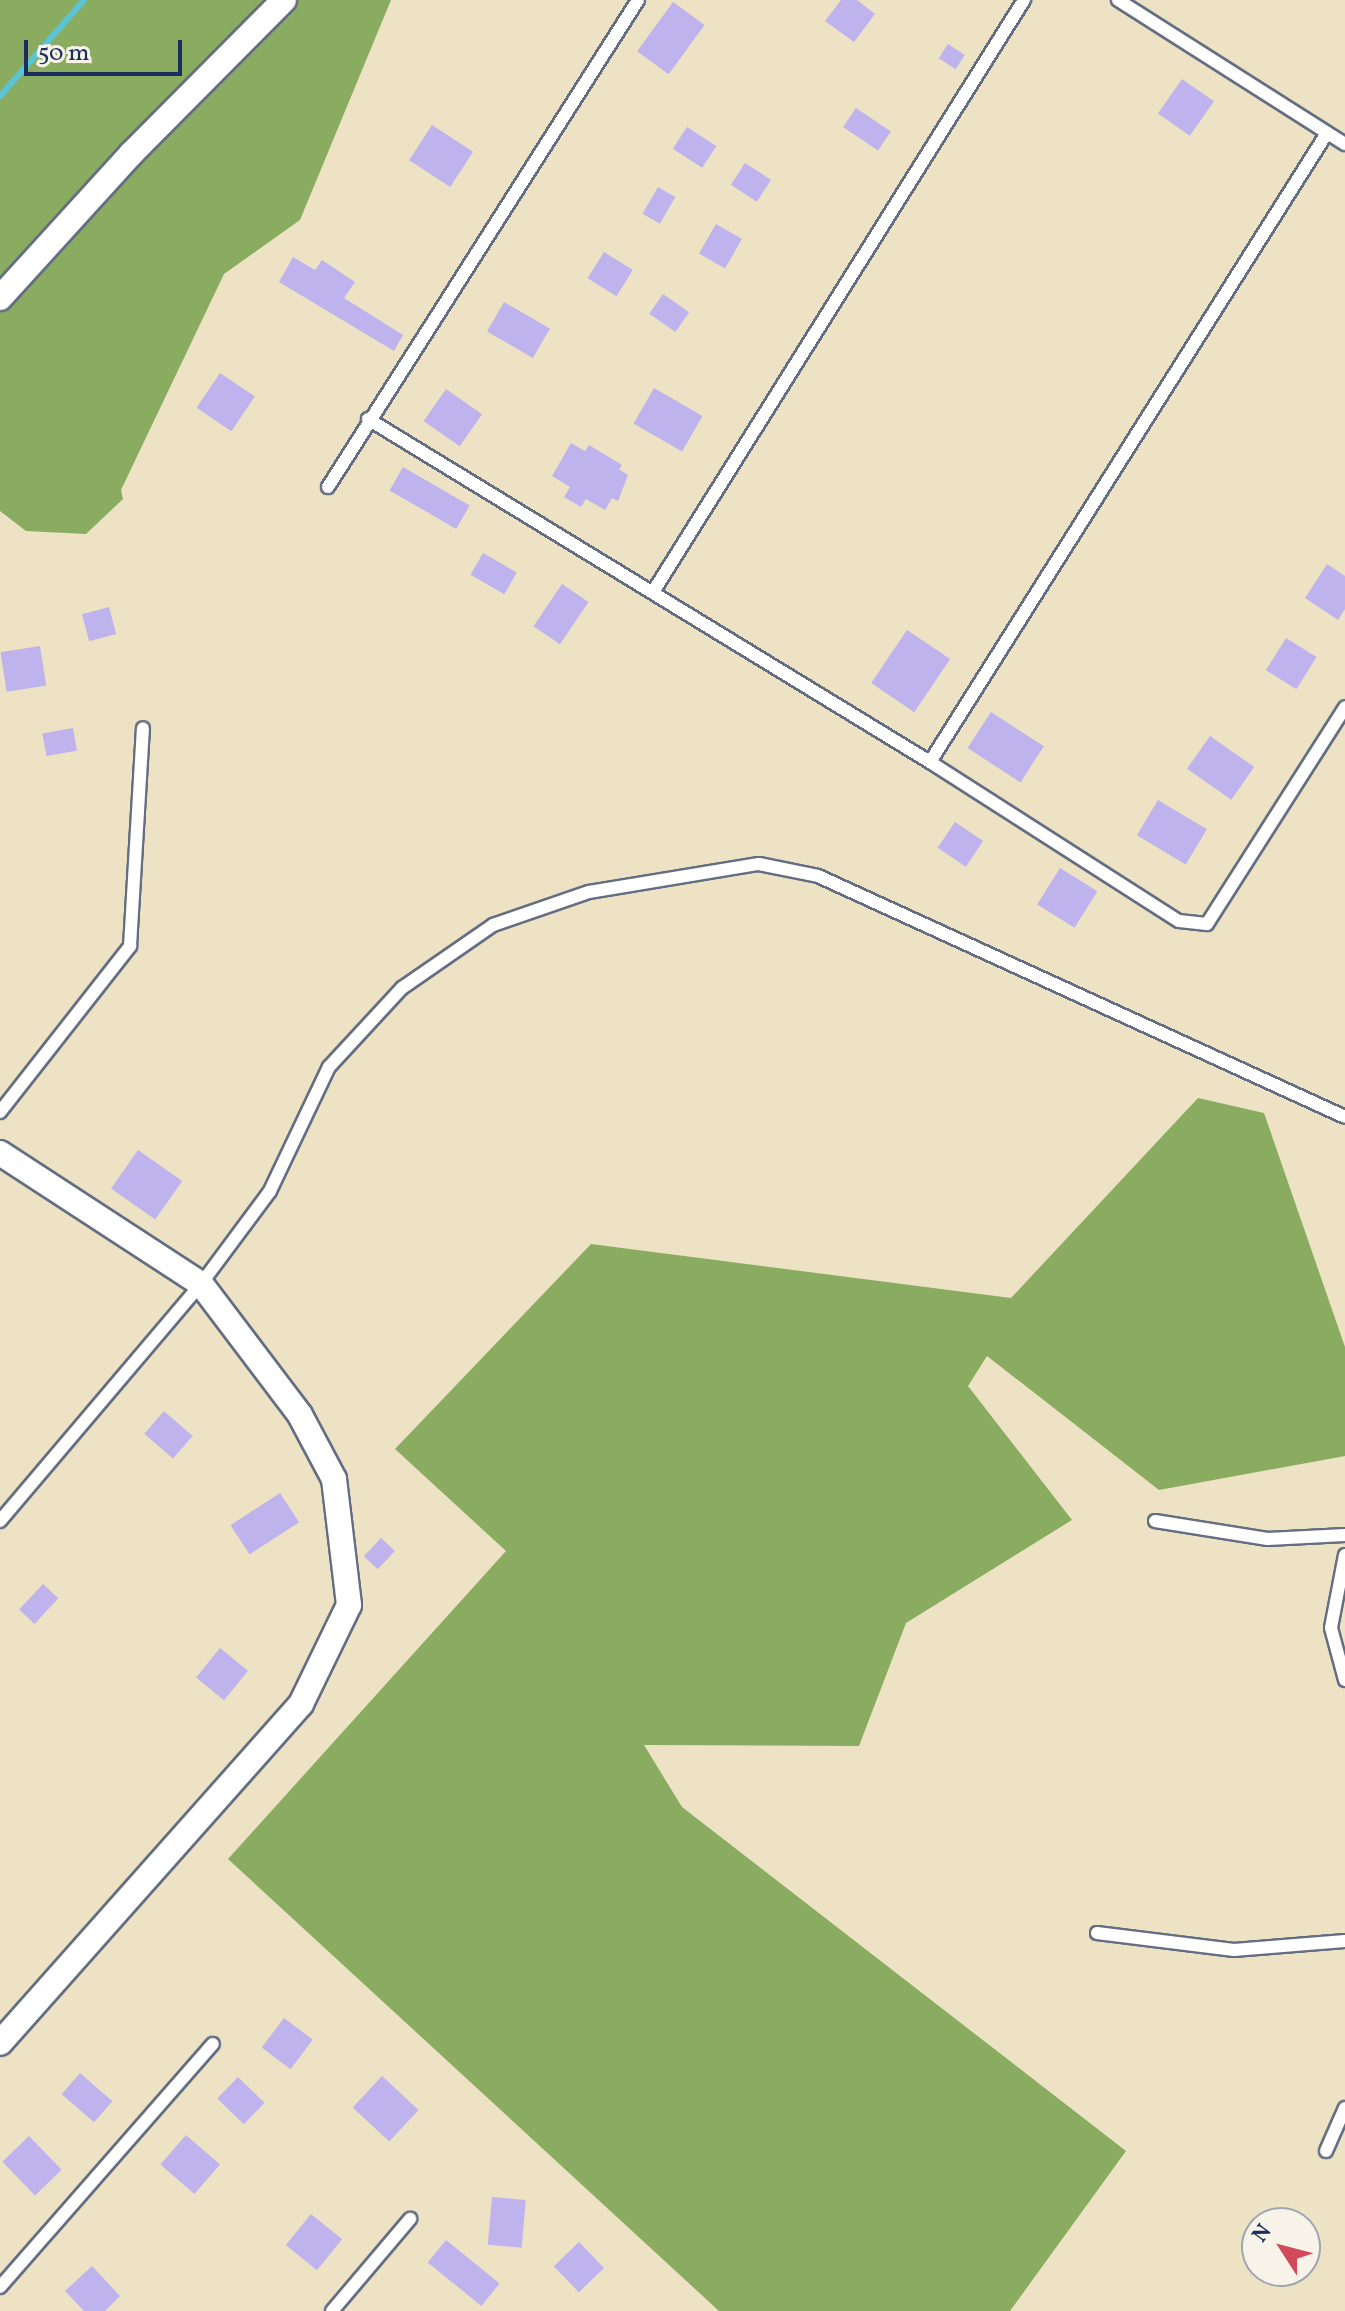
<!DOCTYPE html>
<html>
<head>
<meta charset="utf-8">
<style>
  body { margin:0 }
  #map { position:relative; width:1345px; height:2311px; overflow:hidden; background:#ede3c4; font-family:Vollkorn,serif }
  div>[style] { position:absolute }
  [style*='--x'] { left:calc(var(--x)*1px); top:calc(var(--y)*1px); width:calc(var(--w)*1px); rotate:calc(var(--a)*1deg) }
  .forest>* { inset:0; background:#8aac61 }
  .stream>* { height:6px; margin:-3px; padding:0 3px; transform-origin:3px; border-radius:3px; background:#5ac4d5 }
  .building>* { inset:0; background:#beb3ec; transform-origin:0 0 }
  .roads { filter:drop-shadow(2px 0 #646e82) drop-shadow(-2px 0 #646e82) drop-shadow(0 2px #646e82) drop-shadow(0 -2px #646e82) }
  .service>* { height:12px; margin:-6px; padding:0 6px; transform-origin:6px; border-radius:6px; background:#fff }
  .minor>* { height:24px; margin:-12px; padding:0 12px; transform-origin:12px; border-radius:12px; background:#fff }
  span { translate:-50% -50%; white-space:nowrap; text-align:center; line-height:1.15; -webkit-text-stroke:6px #f7f3e8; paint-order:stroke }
  .north { position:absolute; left:1241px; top:2207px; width:80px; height:80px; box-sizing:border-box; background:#f7f3e8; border:2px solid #9fa5b1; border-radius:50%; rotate:306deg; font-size:22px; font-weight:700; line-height:32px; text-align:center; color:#1b2f5e }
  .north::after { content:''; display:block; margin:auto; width:28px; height:36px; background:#d1495b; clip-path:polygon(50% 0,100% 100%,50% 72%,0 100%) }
  .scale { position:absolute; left:24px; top:40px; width:158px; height:36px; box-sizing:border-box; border:4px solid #1b2f5e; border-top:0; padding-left:10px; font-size:24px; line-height:28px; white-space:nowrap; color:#1b2f5e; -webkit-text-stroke:6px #f7f3e8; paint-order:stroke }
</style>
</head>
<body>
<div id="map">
  <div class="forest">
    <i style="clip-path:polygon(0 0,391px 0,300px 220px,224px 274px,121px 490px,123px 499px,86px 534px,26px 531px,0 511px)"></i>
    <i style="clip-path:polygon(1198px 1098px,1264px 1113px,1345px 1347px,1345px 1456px,1159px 1490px,987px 1356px,968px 1386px,1072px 1520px,906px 1623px,859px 1746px,644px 1745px,682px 1807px,1126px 2151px,1010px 2311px,719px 2311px,228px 1859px,506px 1551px,395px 1449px,591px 1244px,1011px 1298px)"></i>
  </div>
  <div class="stream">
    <i style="--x:0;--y:96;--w:128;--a:-48.8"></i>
  </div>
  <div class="building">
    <i style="clip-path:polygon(841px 0,857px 0,875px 14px,854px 42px,825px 21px)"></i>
    <i style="left:673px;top:2px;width:39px;height:61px;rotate:36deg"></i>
    <i style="left:948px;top:44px;width:20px;height:17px;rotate:33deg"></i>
    <i style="left:1182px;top:79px;width:39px;height:42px;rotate:35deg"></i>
    <i style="left:856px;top:108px;width:42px;height:23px;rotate:34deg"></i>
    <i style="left:432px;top:125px;width:49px;height:42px;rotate:33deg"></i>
    <i style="left:687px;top:127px;width:35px;height:26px;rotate:33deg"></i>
    <i style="left:745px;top:163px;width:31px;height:26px;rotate:33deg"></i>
    <i style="left:658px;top:187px;width:20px;height:31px;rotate:30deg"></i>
    <i style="left:716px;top:224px;width:30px;height:34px;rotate:30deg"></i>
    <i style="left:604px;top:252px;width:34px;height:31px;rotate:32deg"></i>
    <i style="clip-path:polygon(293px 257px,315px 270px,322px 260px,355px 282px,344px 298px,403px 335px,394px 351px,279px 282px)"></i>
    <i style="left:663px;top:294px;width:32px;height:24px;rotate:35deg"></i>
    <i style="left:504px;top:302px;width:53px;height:34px;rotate:30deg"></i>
    <i style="left:220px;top:373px;width:42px;height:42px;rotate:34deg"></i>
    <i style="left:654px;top:388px;width:56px;height:41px;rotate:30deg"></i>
    <i style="left:446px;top:389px;width:44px;height:39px;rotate:35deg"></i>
    <i style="clip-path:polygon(571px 443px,585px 451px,589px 445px,622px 465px,619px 469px,628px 475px,618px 501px,612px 498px,605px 510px,586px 499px,581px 507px,564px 497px,570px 487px,552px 476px)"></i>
    <i style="left:403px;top:467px;width:77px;height:27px;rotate:30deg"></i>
    <i style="left:483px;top:553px;width:39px;height:25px;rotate:30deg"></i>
    <i style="clip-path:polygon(1327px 564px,1345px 576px,1345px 609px,1338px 620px,1305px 598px)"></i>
    <i style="left:562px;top:584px;width:32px;height:51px;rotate:34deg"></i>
    <i style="left:109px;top:607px;width:28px;height:28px;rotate:75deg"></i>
    <i style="left:907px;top:630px;width:52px;height:64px;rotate:34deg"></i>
    <i style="left:1286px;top:638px;width:36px;height:38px;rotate:32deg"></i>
    <i style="left:40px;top:646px;width:40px;height:40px;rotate:81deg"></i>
    <i style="left:991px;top:712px;width:63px;height:43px;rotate:33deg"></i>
    <i style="left:73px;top:728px;width:23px;height:31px;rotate:80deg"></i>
    <i style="left:1210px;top:736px;width:54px;height:40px;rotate:35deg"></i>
    <i style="left:1158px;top:800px;width:57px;height:41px;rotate:31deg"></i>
    <i style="left:955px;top:822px;width:34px;height:31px;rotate:34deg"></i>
    <i style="left:1060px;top:868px;width:44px;height:43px;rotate:32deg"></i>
    <i style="left:138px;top:1150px;width:54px;height:47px;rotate:35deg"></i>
    <i style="left:164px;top:1411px;width:38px;height:30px;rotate:41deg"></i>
    <i style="left:280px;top:1493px;width:35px;height:59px;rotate:57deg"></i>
    <i style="left:381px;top:1538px;width:19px;height:25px;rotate:43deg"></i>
    <i style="left:43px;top:1584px;width:21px;height:35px;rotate:43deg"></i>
    <i style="left:220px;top:1648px;width:36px;height:38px;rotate:39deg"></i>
    <i style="left:284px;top:2018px;width:36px;height:37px;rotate:37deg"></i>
    <i style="left:80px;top:2073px;width:43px;height:28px;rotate:41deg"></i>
    <i style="left:382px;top:2076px;width:50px;height:43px;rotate:43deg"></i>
    <i style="left:238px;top:2077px;width:37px;height:30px;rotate:44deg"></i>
    <i style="left:186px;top:2135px;width:45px;height:39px;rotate:41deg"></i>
    <i style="left:29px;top:2136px;width:47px;height:37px;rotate:46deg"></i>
    <i style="left:492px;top:2197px;width:34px;height:48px;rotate:5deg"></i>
    <i style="left:311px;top:2214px;width:40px;height:40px;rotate:39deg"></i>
    <i style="left:446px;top:2240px;width:69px;height:29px;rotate:39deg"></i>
    <i style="left:579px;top:2242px;width:36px;height:35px;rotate:46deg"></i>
    <i style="clip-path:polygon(92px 2266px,120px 2296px,105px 2311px,84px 2311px,65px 2291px)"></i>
  </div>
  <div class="roads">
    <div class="service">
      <i style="--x:1118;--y:0;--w:269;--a:32.4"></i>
      <i style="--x:368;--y:419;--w:658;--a:31.4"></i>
      <i style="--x:930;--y:762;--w:295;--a:32.6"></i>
      <i style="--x:1179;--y:921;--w:28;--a:6"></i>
      <i style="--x:1207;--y:924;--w:257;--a:-57.5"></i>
      <i style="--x:328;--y:487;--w:577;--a:-57.52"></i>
      <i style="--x:653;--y:592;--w:699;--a:-57.93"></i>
      <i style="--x:930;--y:762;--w:744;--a:-57.74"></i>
      <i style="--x:0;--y:1112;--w:211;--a:-51.9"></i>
      <i style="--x:130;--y:946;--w:218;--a:-86.6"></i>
      <i style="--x:0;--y:1521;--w:311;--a:-49.7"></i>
      <i style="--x:201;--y:1284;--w:116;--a:-53.4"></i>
      <i style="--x:270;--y:1191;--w:137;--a:-64.6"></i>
      <i style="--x:329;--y:1067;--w:108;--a:-47.3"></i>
      <i style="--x:402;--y:988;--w:111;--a:-34.7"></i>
      <i style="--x:493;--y:925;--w:102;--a:-19"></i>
      <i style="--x:589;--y:892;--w:172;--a:-9.4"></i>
      <i style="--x:759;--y:864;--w:60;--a:11.5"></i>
      <i style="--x:818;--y:876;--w:579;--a:24.57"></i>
      <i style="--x:1155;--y:1521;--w:114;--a:9.1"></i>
      <i style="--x:1268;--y:1539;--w:77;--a:-3"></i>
      <i style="--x:1345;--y:1555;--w:74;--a:100.9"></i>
      <i style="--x:1331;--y:1628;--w:54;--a:74.9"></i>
      <i style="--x:1097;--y:1933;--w:138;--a:7.1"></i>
      <i style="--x:1234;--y:1950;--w:111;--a:-4.6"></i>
      <i style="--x:1326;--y:2151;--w:47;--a:-66.2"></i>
      <i style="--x:0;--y:2287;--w:323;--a:-48.8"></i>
      <i style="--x:332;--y:2311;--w:121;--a:-49.7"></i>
    </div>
    <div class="minor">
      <i style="--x:0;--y:298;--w:195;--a:-47.7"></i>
      <i style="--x:131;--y:154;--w:217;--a:-45.2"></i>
      <i style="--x:0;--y:1153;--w:240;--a:33.1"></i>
      <i style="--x:201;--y:1284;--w:164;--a:52.9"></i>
      <i style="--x:300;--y:1415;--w:72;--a:62"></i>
      <i style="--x:334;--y:1479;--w:127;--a:83.2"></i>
      <i style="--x:349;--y:1605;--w:110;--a:115.9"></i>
      <i style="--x:301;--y:1704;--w:453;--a:131.6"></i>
    </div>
  </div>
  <div class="north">N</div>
  <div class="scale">50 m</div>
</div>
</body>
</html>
